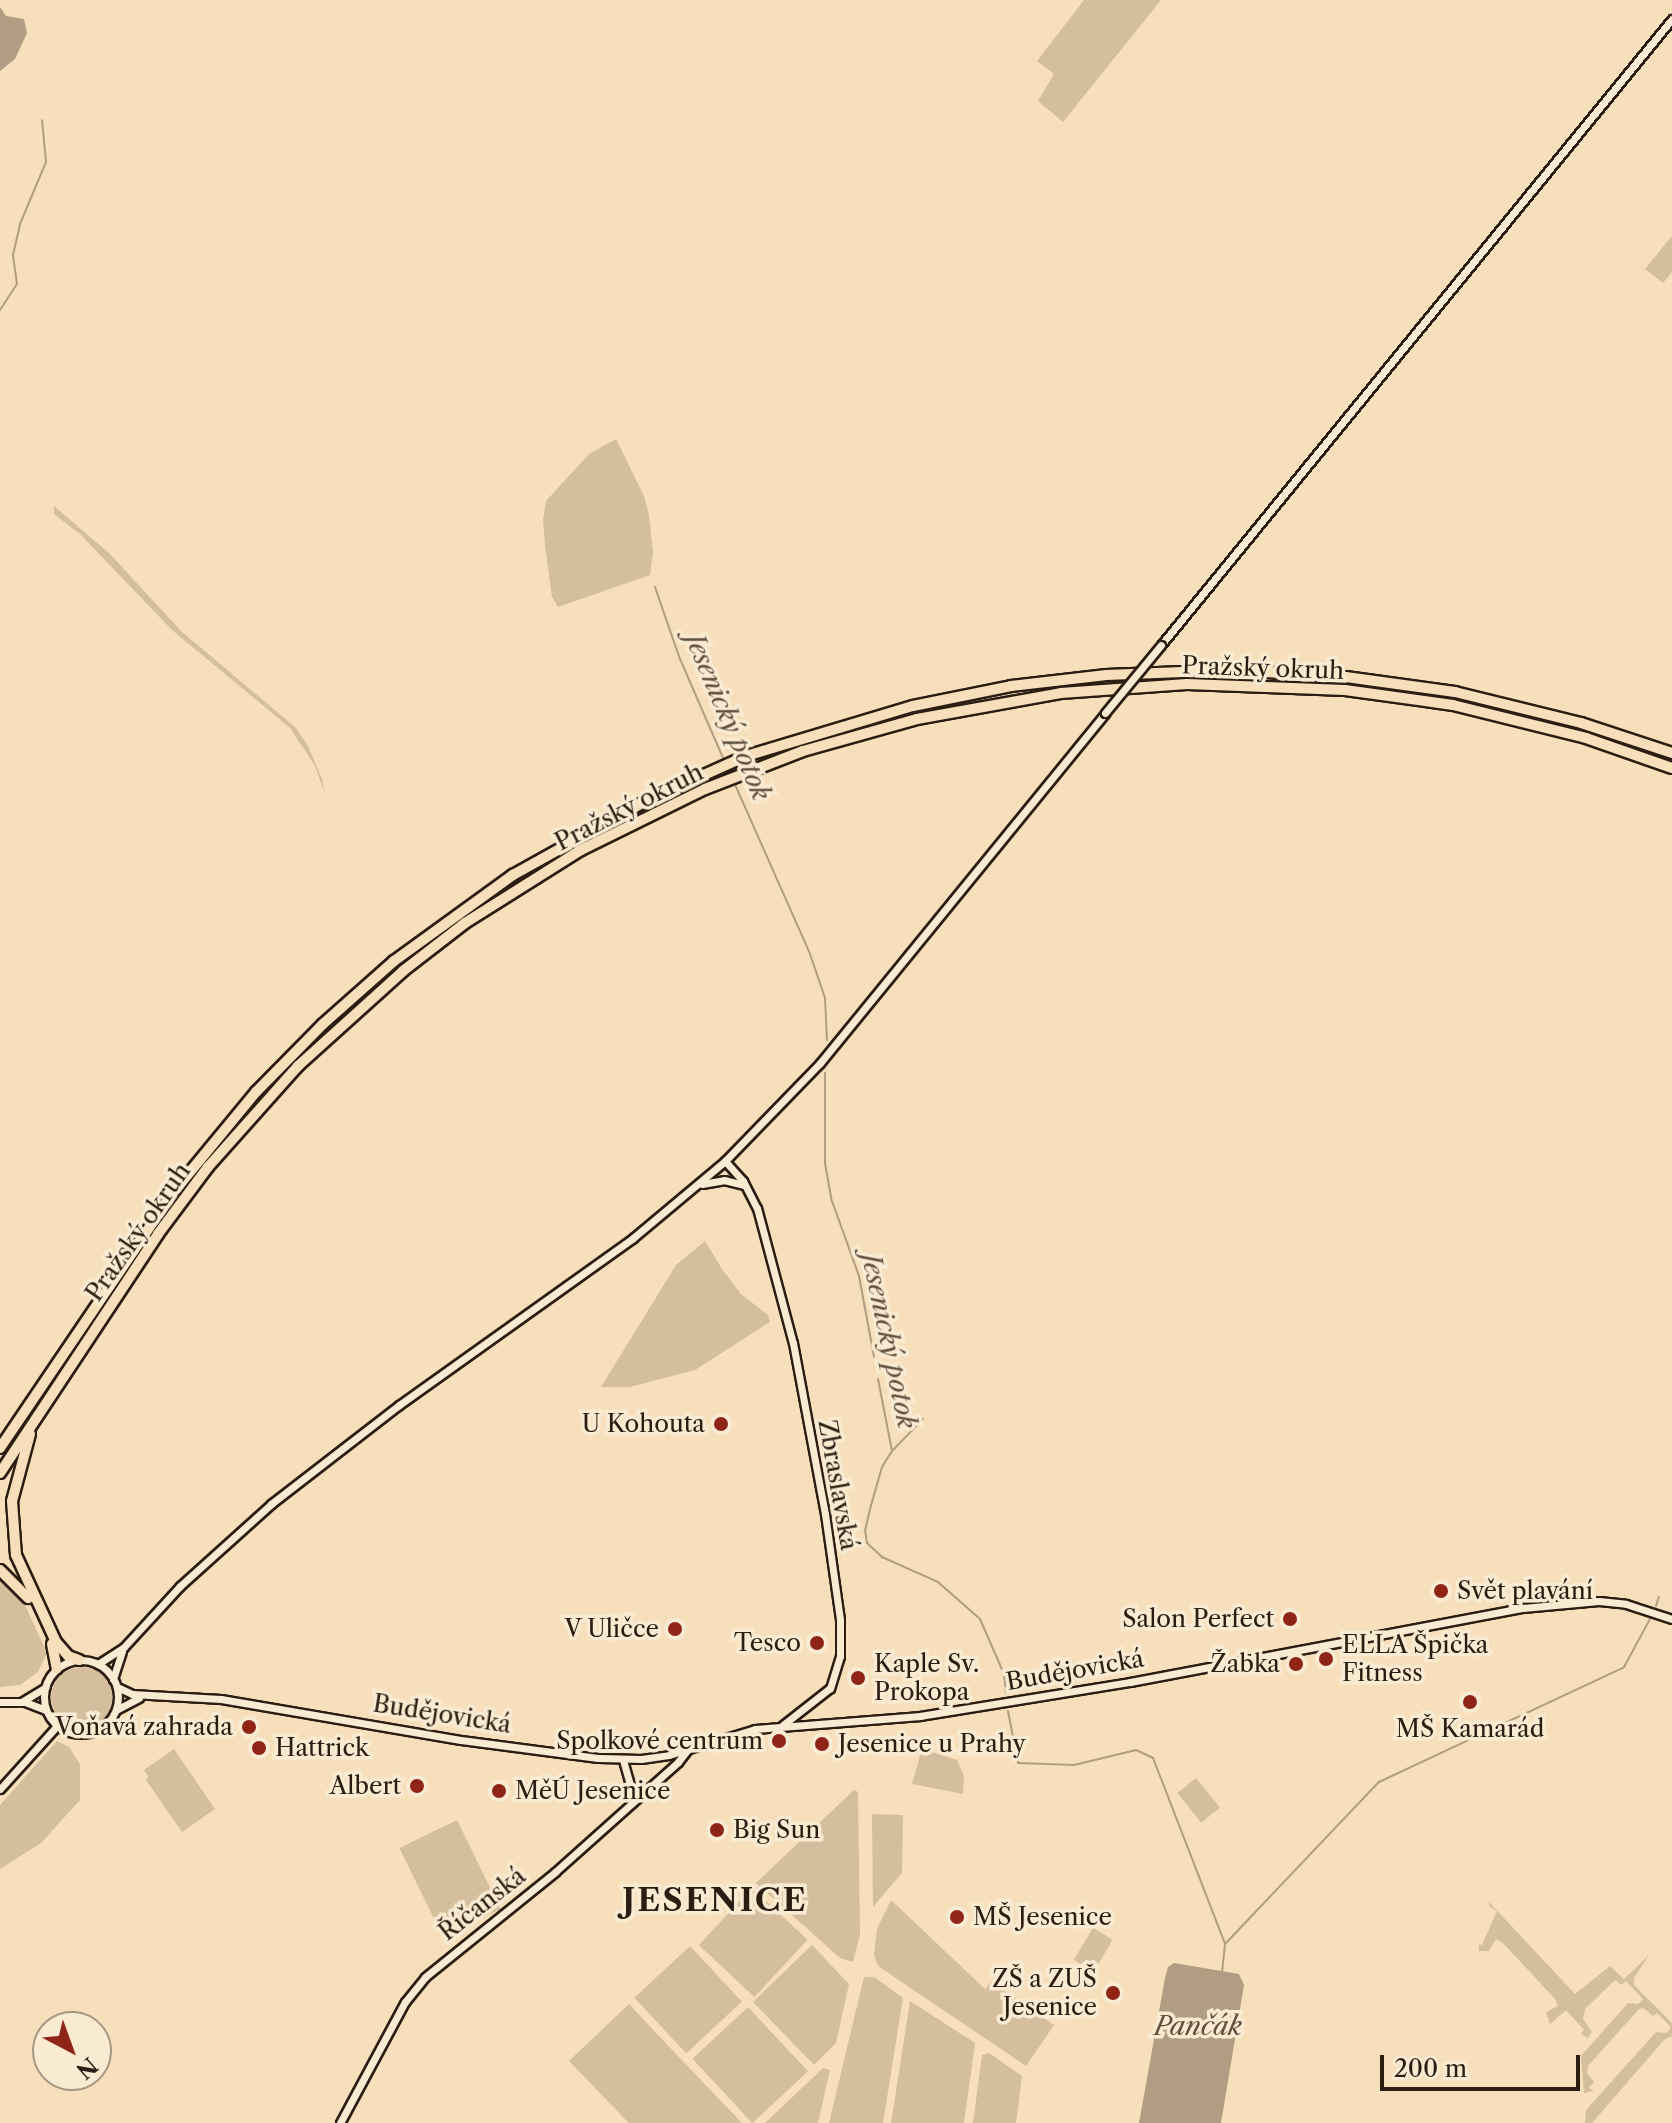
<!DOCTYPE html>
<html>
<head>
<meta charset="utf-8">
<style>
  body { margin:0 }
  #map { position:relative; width:1672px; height:2123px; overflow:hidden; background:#f6dfba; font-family:"Libre Caslon Text",serif }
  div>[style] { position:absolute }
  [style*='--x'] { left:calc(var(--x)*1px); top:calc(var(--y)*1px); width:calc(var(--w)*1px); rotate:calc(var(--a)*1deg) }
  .green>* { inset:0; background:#d4be9d; transform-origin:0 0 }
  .round { border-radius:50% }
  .water>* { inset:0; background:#b19d81 }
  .stream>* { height:2px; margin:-1px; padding:0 1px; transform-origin:1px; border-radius:1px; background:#b19d81 }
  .roads { filter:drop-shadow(2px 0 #2c1d12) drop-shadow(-2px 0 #2c1d12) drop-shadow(0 2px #2c1d12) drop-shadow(0 -2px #2c1d12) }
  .secondary>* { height:7px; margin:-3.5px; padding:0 3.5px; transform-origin:3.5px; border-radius:3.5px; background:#f9ead2 }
  .secondary>.ring { margin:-3.5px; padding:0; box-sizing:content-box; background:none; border:7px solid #f9ead2; border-radius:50% }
  .motorway>* { height:10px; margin:-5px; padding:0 5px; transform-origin:5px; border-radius:5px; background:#f6dfba }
  .bridges { filter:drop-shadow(2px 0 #2c1d12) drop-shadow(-2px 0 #2c1d12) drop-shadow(0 2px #2c1d12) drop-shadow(0 -2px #2c1d12) }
  .secondary-bridge>* { height:7px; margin:-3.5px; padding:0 3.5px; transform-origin:3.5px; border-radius:3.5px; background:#f9ead2 }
  .dots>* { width:22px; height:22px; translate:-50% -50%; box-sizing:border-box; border:4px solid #f9ead2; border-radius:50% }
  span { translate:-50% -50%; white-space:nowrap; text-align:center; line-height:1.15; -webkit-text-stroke:7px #f9ead2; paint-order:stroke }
  .street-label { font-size:24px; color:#2c1d12 }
  .poi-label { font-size:24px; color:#2c1d12 }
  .right { translate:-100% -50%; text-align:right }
  .left { translate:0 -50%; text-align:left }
  .water-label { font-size:26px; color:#61503e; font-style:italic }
  .district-label { font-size:32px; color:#2c1d12; font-weight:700; letter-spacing:2px }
  .north { position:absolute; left:32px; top:2011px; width:80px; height:80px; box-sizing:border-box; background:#f9ead2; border:2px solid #a79885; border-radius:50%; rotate:139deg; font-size:22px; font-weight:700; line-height:32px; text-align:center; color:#2c1d12 }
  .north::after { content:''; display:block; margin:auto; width:28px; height:36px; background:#8f2418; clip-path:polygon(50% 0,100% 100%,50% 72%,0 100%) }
  .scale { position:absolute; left:1380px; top:2055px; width:200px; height:36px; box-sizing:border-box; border:4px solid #2c1d12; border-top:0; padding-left:10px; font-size:24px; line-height:28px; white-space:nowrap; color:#2c1d12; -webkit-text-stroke:6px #f9ead2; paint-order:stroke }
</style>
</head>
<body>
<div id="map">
  <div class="green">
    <i style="clip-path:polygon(1084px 0,1161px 0,1063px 122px,1038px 101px,1054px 74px,1037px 61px)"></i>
    <i style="clip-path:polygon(1672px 236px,1672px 272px,1663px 283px,1645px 269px)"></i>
    <i style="clip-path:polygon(616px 439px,644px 496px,649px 515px,653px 553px,650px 575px,558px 607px,552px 597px,545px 545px,543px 520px,546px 501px,589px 454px)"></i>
    <i style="clip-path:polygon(54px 506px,110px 554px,181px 631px,295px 727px,308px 746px,322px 779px,325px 794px,315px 766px,290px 728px,172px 630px,80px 534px,54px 514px)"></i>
    <i style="clip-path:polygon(705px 1241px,722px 1269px,741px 1294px,768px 1315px,770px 1322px,695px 1370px,630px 1387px,601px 1387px,676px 1265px)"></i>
    <i style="clip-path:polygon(0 1580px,25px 1605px,47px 1653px,38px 1672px,20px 1685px,0 1687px)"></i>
    <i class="round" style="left:51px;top:1667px;width:62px;height:62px"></i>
    <i style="clip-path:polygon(57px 1741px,69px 1747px,80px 1764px,80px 1800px,41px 1843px,0 1869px,0 1805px)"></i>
    <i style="clip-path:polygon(174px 1749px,215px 1809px,182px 1832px,146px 1780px,148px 1776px,144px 1770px)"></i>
    <i style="clip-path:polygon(922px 1749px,957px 1760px,964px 1776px,963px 1794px,912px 1784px)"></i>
    <i style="left:1196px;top:1778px;width:38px;height:24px;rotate:51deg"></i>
    <i style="clip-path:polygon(854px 1790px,858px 1792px,860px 1934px,853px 1962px,840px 1958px,756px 1883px)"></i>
    <i style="clip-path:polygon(872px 1814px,903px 1815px,902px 1873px,873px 1907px)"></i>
    <i style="left:457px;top:1820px;width:99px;height:64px;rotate:64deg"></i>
    <i style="left:752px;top:1888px;width:76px;height:78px;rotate:43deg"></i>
    <i style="clip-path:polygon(891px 1900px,985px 1989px,991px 1982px,1054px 2025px,1026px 2066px,878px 1966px,874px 1955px,877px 1929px)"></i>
    <i style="clip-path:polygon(1489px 1902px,1575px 1994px,1610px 1966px,1624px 1979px,1649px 1955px,1634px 1978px,1634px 1985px,1672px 2023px,1672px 2036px,1665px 2039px,1592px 2123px,1585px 2123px,1586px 2110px,1656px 2032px,1667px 2033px,1671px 2027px,1657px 2013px,1653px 2016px,1643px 2008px,1639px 2009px,1588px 2066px,1587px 2073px,1594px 2082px,1589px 2087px,1593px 2091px,1584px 2093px,1581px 2056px,1628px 2003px,1638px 2004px,1643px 1999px,1626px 1981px,1621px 1985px,1615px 1980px,1585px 2009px,1583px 2019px,1592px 2032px,1588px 2038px,1581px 2034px,1584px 2030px,1566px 2010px,1550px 2024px,1546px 2012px,1558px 2006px,1555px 1999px,1503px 1943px,1496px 1939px,1489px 1951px,1479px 1951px,1479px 1944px,1482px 1945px,1497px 1911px,1489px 1906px)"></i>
    <i style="left:1093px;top:1928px;width:23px;height:37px;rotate:31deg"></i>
    <i style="clip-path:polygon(812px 1945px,849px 1984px,836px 2043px,814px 2065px,753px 2002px)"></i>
    <i style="left:690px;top:1946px;width:76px;height:76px;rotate:47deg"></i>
    <i style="clip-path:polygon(864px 1977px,874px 1977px,903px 1998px,883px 2123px,829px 2123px)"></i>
    <i style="clip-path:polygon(910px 2001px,975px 2043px,964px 2123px,891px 2123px)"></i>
    <i style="clip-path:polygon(629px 2004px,657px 2034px,742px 2123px,629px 2123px,622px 2116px,569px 2061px)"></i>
    <i style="left:748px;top:2007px;width:88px;height:76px;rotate:47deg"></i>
    <i style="clip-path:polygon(989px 2053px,1022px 2076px,1016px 2123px,973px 2123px,982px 2055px)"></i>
    <i style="clip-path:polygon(823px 2068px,830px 2070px,818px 2123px,765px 2123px)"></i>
  </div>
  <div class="water">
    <i style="clip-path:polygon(0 7px,6px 16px,24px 19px,27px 33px,15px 59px,0 71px)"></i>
    <i style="clip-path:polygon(1174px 1963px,1239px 1974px,1244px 1985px,1221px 2123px,1139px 2123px,1165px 1978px,1168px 1967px)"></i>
  </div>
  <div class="stream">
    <i style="--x:0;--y:310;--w:31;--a:-57"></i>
    <i style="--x:17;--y:284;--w:29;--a:-98"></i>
    <i style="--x:13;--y:255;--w:32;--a:-77"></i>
    <i style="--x:20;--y:224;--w:67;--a:-67.2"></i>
    <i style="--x:46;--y:162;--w:42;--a:-95.4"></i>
    <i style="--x:655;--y:587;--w:76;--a:70.9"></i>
    <i style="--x:680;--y:659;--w:110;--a:66.5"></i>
    <i style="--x:733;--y:780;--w:190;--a:66.1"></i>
    <i style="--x:810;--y:954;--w:46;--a:71.2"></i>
    <i style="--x:825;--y:998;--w:42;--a:87.3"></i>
    <i style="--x:825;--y:1073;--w:90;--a:90"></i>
    <i style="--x:825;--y:1163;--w:39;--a:80"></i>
    <i style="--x:832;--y:1201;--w:80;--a:70.2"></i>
    <i style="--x:859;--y:1276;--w:82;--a:79.5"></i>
    <i style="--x:878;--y:1379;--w:73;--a:79"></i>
    <i style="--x:892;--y:1451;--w:19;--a:122"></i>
    <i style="--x:882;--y:1467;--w:40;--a:106"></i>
    <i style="--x:871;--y:1505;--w:26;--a:103"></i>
    <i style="--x:865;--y:1530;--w:13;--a:81"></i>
    <i style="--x:867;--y:1543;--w:21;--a:43"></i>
    <i style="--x:882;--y:1557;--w:61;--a:24.1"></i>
    <i style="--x:938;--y:1582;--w:56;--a:41.4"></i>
    <i style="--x:980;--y:1619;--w:60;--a:66.4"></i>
    <i style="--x:1004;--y:1674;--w:19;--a:84"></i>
    <i style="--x:893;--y:1450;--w:43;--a:-45.9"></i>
    <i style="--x:1656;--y:1606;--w:10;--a:-73"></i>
    <i style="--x:1008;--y:1711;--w:53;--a:79.1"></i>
    <i style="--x:1018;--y:1763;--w:56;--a:2"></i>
    <i style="--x:1074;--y:1765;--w:64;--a:-13.6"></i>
    <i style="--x:1136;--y:1750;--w:19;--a:25"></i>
    <i style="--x:1153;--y:1758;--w:199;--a:68.8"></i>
    <i style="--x:1225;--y:1944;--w:27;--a:96"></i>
    <i style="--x:1226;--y:1943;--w:222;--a:-46.5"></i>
    <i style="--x:1379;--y:1782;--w:271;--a:-25.1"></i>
    <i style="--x:1624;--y:1667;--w:57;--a:-61.6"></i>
  </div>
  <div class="roads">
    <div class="secondary">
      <i style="--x:1161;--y:645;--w:808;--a:-50.78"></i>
      <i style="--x:725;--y:1161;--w:27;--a:48"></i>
      <i style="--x:743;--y:1181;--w:30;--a:63"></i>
      <i style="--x:757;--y:1208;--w:140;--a:75.1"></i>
      <i style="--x:793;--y:1343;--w:174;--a:79.4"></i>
      <i style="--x:825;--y:1514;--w:107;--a:81.9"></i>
      <i style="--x:840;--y:1620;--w:36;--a:90"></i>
      <i style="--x:840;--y:1656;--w:34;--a:107"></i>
      <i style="--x:830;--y:1688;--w:60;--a:141.8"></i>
      <i style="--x:702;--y:1184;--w:22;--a:-10"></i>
      <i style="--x:724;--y:1180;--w:21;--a:14"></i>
      <i class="ring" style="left:44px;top:1660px;width:67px;height:67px"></i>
      <i style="--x:98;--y:1664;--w:31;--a:-33"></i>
      <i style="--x:124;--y:1647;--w:83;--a:-47.4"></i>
      <i style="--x:180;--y:1586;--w:122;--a:-42"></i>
      <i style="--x:271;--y:1504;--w:162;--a:-37.7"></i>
      <i style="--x:399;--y:1405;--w:287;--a:-35.5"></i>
      <i style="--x:633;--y:1238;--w:120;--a:-39.9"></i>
      <i style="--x:725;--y:1161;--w:136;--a:-45.9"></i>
      <i style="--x:820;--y:1063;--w:451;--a:-50.8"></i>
      <i style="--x:113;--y:1679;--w:29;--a:-72"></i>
      <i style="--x:117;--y:1687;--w:17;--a:25"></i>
      <i style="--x:132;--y:1694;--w:89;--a:3.2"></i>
      <i style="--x:221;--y:1699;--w:243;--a:9.7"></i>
      <i style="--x:461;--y:1740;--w:138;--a:7.5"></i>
      <i style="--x:598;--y:1758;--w:43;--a:1.3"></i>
      <i style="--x:641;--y:1759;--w:28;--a:-8"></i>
      <i style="--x:669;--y:1755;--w:90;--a:-16.8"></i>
      <i style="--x:755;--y:1729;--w:166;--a:-4.5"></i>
      <i style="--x:920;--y:1716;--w:213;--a:-9.2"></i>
      <i style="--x:1130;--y:1682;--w:400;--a:-10.7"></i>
      <i style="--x:1523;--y:1608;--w:76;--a:-5.3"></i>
      <i style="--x:1599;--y:1601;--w:27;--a:6"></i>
      <i style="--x:1626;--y:1604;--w:48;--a:18.1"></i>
      <i style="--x:23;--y:1701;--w:26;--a:-31"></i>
      <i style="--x:0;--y:1702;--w:25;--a:0"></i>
      <i style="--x:25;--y:1702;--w:22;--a:21"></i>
      <i style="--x:116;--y:1710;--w:26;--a:-28"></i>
      <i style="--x:623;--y:1760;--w:41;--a:74.2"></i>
      <i style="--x:0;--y:1789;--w:85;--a:-47.9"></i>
      <i style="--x:340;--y:2123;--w:137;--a:-61.8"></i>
      <i style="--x:405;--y:2002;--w:32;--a:-51"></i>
      <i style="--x:425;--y:1977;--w:167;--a:-38.9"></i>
      <i style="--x:555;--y:1872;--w:165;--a:-41.8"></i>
      <i style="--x:678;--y:1762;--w:16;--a:-52"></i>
    </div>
    <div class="motorway">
      <i style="--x:30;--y:1434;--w:69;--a:105"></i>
      <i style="--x:12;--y:1501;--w:54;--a:85.8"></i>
      <i style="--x:16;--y:1555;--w:96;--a:65.3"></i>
      <i style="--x:56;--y:1642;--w:18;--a:49"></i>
      <i style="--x:68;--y:1656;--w:12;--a:20"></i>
      <i style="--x:0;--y:1448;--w:305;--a:-55.9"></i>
      <i style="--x:171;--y:1195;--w:134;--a:-50.5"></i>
      <i style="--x:256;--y:1092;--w:95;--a:-45.4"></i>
      <i style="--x:323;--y:1024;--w:95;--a:-41.6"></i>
      <i style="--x:394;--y:961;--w:147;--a:-35.9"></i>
      <i style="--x:513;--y:875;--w:152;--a:-29.1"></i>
      <i style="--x:646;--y:801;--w:110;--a:-24.2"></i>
      <i style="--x:746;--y:756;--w:174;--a:-16.7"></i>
      <i style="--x:913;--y:706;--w:100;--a:-11.5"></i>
      <i style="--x:1011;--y:686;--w:96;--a:-6.6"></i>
      <i style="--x:1106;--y:675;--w:127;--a:-2.3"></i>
      <i style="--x:1233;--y:670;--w:113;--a:3.5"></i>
      <i style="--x:1346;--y:677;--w:110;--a:7.8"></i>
      <i style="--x:1455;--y:692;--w:130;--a:13.8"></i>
      <i style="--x:1581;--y:723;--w:96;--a:18.2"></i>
      <i style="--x:0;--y:1473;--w:287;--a:-56.5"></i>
      <i style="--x:158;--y:1234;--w:84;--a:-53.3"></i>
      <i style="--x:208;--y:1167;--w:135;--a:-48.3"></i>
      <i style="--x:298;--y:1066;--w:142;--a:-42.1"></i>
      <i style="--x:403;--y:971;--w:78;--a:-37.7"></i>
      <i style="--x:465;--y:923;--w:137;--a:-32.2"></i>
      <i style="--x:581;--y:850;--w:138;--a:-26.2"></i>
      <i style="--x:705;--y:789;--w:105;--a:-21.2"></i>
      <i style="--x:803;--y:751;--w:118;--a:-15.7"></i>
      <i style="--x:917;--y:719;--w:146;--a:-10.2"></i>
      <i style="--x:1061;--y:693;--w:126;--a:-4.1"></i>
      <i style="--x:1187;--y:684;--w:158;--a:2.2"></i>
      <i style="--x:1345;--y:690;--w:109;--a:7.9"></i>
      <i style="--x:1453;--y:705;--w:137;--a:13.9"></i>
      <i style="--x:1586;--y:738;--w:91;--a:19.2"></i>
      <i style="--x:0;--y:1570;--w:40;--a:45"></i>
      <i style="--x:52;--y:1644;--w:25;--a:79"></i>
    </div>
  </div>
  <div class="bridges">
    <div class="secondary-bridge">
      <i style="--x:1105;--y:713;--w:88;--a:-50.5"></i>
    </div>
  </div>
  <div class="dots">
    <i style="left:721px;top:1424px;background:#8f2418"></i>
    <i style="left:1441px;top:1591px;background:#8f2418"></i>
    <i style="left:1290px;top:1619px;background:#8f2418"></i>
    <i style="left:675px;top:1629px;background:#8f2418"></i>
    <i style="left:817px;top:1643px;background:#8f2418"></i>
    <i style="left:1326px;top:1659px;background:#8f2418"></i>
    <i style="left:1296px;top:1664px;background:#8f2418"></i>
    <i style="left:858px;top:1678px;background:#8f2418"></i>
    <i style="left:1470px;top:1702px;background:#8f2418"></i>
    <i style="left:249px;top:1727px;background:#8f2418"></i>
    <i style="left:779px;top:1741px;background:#8f2418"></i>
    <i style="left:822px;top:1744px;background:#8f2418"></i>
    <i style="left:259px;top:1748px;background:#8f2418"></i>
    <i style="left:417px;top:1786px;background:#8f2418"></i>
    <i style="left:499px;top:1791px;background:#8f2418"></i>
    <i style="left:717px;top:1830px;background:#8f2418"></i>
    <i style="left:957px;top:1917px;background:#8f2418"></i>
    <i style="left:1113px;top:1993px;background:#8f2418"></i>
  </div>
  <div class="street-label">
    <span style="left:1263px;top:668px;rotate:2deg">Pražský okruh</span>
    <span style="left:629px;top:807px;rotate:-27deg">Pražský okruh</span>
    <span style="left:138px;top:1232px;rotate:-55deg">Pražský okruh</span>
    <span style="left:838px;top:1485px;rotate:80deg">Zbraslavská</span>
    <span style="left:1075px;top:1670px;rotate:-10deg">Budějovická</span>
    <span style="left:442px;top:1714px;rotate:9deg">Budějovická</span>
    <span style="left:482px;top:1904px;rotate:-38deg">Říčanská</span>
  </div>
  <div class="poi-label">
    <span class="right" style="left:705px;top:1424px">U Kohouta</span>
    <span class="left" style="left:1457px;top:1591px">Svět plavání</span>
    <span class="right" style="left:1274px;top:1619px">Salon Perfect</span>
    <span class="right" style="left:659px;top:1629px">V Uličce</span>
    <span class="right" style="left:801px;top:1643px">Tesco</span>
    <span class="left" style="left:1342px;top:1659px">ELLA Špička<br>Fitness</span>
    <span class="left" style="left:874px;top:1678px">Kaple Sv.<br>Prokopa</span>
    <span class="right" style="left:1280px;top:1664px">Žabka</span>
    <span class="right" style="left:233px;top:1727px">Voňavá zahrada</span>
    <span style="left:1470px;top:1729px">MŠ Kamarád</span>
    <span class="right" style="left:763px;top:1741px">Spolkové centrum</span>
    <span class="left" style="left:838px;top:1744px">Jesenice u Prahy</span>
    <span class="left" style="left:275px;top:1748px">Hattrick</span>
    <span class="right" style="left:401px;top:1786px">Albert</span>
    <span class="left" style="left:515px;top:1791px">MěÚ Jesenice</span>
    <span class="left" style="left:733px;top:1830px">Big Sun</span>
    <span class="left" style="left:973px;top:1917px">MŠ Jesenice</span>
    <span class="right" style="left:1097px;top:1993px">ZŠ a ZUŠ<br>Jesenice</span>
  </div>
  <div class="water-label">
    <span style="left:727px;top:717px;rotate:67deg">Jesenický potok</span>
    <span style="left:888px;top:1341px;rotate:78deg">Jesenický potok</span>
    <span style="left:1198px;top:2027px">Pančák</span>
  </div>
  <div class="district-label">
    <span style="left:715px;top:1900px">JESENICE</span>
  </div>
  <div class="north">N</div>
  <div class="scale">200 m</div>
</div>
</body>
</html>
